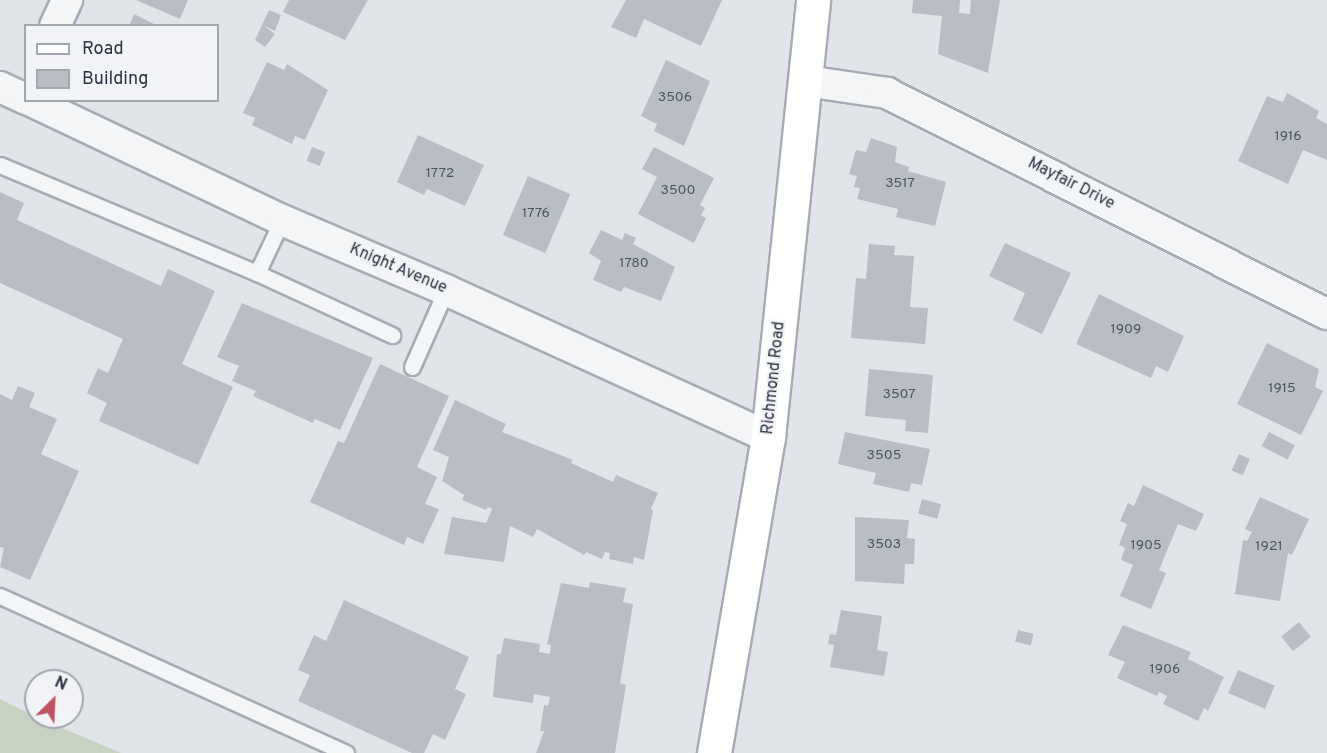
<!DOCTYPE html>
<html>
<head>
<meta charset="utf-8">
<style>
  body { margin:0 }
  #map { position:relative; width:1327px; height:753px; overflow:hidden; background:#e1e4e9; font-family:Overpass,sans-serif }
  div>[style] { position:absolute }
  [style*='--x'] { left:calc(var(--x)*1px); top:calc(var(--y)*1px); width:calc(var(--w)*1px); rotate:calc(var(--a)*1deg) }
  .green>* { inset:0; background:#c7d2c3 }
  .building>* { inset:0; background:#b9bec5; transform-origin:0 0 }
  .roads { filter:drop-shadow(2px 0 #a7abb3) drop-shadow(-2px 0 #a7abb3) drop-shadow(0 2px #a7abb3) drop-shadow(0 -2px #a7abb3) }
  .lane>* { height:15px; margin:-7.5px; padding:0 7.5px; transform-origin:7.5px; border-radius:7.5px; background:#f4f5f7 }
  .street>* { height:30px; margin:-15px; padding:0 15px; transform-origin:15px; border-radius:15px; background:#f4f5f7 }
  .secondary>* { height:33px; margin:-16.5px; padding:0 16.5px; transform-origin:16.5px; border-radius:16.5px; background:#fff }
  span { translate:-50% -50%; white-space:nowrap; text-align:center; line-height:1.15; -webkit-text-stroke:4.5px #f1f3f6; paint-order:stroke }
  .number-label { font-size:14px; color:#4e5560 }
  .number-label span { -webkit-text-stroke-width:0 }
  .street-label { font-size:16px; color:#2b323f }
  .legend { position:absolute; left:24px; top:24px; width:195px; height:78px; box-sizing:border-box; background:#f1f3f6; border:2px solid #a2a6ad; margin:0; padding:8px 10px; list-style:none; font-size:18px; color:#2b323f }
  .legend li { display:flex; align-items:center; gap:12px; height:30px }
  .legend b { width:30px; border:2px solid #a2a6ad }
  .north { position:absolute; left:24px; top:669px; width:60px; height:60px; box-sizing:border-box; background:#f1f3f6; border:2px solid #a2a6ad; border-radius:50%; rotate:24deg; font-size:16px; font-weight:700; line-height:24px; text-align:center; color:#2b323f }
  .north::after { content:''; display:block; margin:auto; width:21px; height:27px; background:#c25263; clip-path:polygon(50% 0,100% 100%,50% 72%,0 100%) }
</style>
</head>
<body>
<div id="map">
  <div class="green">
    <i style="clip-path:polygon(0 699px,36px 717px,121px 753px,0 753px)"></i>
  </div>
  <div class="building">
    <i style="clip-path:polygon(136px 0,188px 0,180px 19px)"></i>
    <i style="clip-path:polygon(289px 0,368px 0,345px 40px,283px 12px)"></i>
    <i style="clip-path:polygon(626px 0,722px 0,701px 46px,644px 19px,636px 38px,611px 27px)"></i>
    <i style="clip-path:polygon(913px 0,960px 0,959px 13px,970px 14px,971px 0,1000px 0,988px 73px,938px 54px,942px 16px,912px 13px)"></i>
    <i style="clip-path:polygon(269px 10px,281px 15px,275px 31px,264px 26px,275px 34px,265px 47px,255px 40px)"></i>
    <i style="clip-path:polygon(134px 14px,158px 26px,129px 26px)"></i>
    <i style="clip-path:polygon(666px 60px,710px 81px,684px 146px,654px 131px,657px 124px,641px 116px)"></i>
    <i style="clip-path:polygon(267px 62px,284px 70px,287px 64px,328px 90px,305px 140px,295px 136px,292px 144px,252px 125px,255px 118px,243px 113px)"></i>
    <i style="clip-path:polygon(1287px 93px,1319px 111px,1316px 118px,1327px 124px,1327px 160px,1303px 150px,1288px 184px,1238px 161px,1267px 96px,1283px 102px)"></i>
    <i style="clip-path:polygon(418px 135px,484px 165px,465px 206px,427px 189px,424px 195px,397px 182px)"></i>
    <i style="clip-path:polygon(871px 138px,897px 147px,895px 162px,909px 167px,908px 171px,946px 182px,935px 226px,896px 217px,898px 209px,857px 199px,860px 188px,854px 187px,857px 176px,849px 174px,856px 150px,866px 152px)"></i>
    <i style="left:312px;top:147px;width:14px;height:15px;rotate:21deg"></i>
    <i style="clip-path:polygon(654px 147px,714px 178px,700px 205px,705px 208px,701px 215px,706px 218px,694px 243px,638px 214px,657px 177px,642px 169px)"></i>
    <i style="left:528px;top:176px;width:46px;height:64px;rotate:23deg"></i>
    <i style="clip-path:polygon(0 192px,24px 203px,17px 220px,161px 286px,168px 269px,215px 291px,182px 364px,233px 387px,198px 465px,99px 421px,107px 403px,87px 393px,98px 368px,108px 373px,123px 339px,0 283px)"></i>
    <i style="clip-path:polygon(601px 230px,622px 240px,625px 233px,636px 238px,633px 244px,675px 267px,661px 301px,624px 287px,621px 292px,593px 280px,601px 261px,589px 253px)"></i>
    <i style="clip-path:polygon(1005px 243px,1071px 273px,1042px 334px,1013px 320px,1025px 293px,989px 276px)"></i>
    <i style="clip-path:polygon(869px 244px,895px 246px,894px 255px,914px 256px,910px 307px,928px 308px,925px 344px,851px 338px,856px 278px,866px 279px)"></i>
    <i style="clip-path:polygon(1099px 294px,1184px 336px,1168px 372px,1156px 366px,1151px 378px,1076px 344px)"></i>
    <i style="clip-path:polygon(242px 303px,373px 358px,340px 430px,315px 419px,313px 423px,253px 396px,256px 391px,232px 381px,239px 366px,217px 357px)"></i>
    <i style="clip-path:polygon(1267px 343px,1319px 369px,1315px 387px,1323px 391px,1301px 435px,1237px 404px)"></i>
    <i style="clip-path:polygon(380px 364px,449px 396px,417px 467px,437px 477px,425px 504px,439px 509px,423px 544px,407px 537px,404px 545px,310px 502px,338px 441px,344px 443px)"></i>
    <i style="clip-path:polygon(869px 369px,933px 375px,928px 433px,905px 431px,906px 420px,865px 416px)"></i>
    <i style="clip-path:polygon(18px 386px,35px 393px,29px 407px,57px 419px,41px 454px,79px 471px,30px 580px,0 567px,4px 548px,0 547px,0 394px,12px 400px)"></i>
    <i style="clip-path:polygon(455px 400px,506px 424px,502px 432px,573px 460px,571px 463px,613px 482px,616px 475px,658px 493px,651px 509px,653px 510px,644px 560px,634px 557px,633px 564px,609px 559px,610px 553px,605px 552px,602px 559px,586px 552px,584px 555px,537px 529px,533px 537px,510px 526px,504px 562px,444px 554px,452px 517px,486px 523px,492px 509px,488px 507px,486px 510px,462px 500px,464px 495px,442px 481px,449px 457px,433px 450px)"></i>
    <i style="clip-path:polygon(845px 432px,930px 449px,922px 485px,911px 483px,909px 492px,873px 484px,876px 473px,838px 464px)"></i>
    <i style="left:1269px;top:432px;width:29px;height:16px;rotate:27deg"></i>
    <i style="left:1239px;top:454px;width:12px;height:18px;rotate:24deg"></i>
    <i style="clip-path:polygon(1143px 485px,1204px 514px,1196px 531px,1178px 524px,1159px 570px,1166px 573px,1151px 609px,1120px 596px,1133px 565px,1121px 560px,1125px 548px,1119px 545px,1127px 524px,1120px 521px,1128px 503px,1134px 506px)"></i>
    <i style="clip-path:polygon(1260px 497px,1309px 519px,1292px 555px,1288px 553px,1280px 601px,1235px 594px,1243px 540px,1247px 541px,1252px 532px,1245px 529px)"></i>
    <i style="left:922px;top:499px;width:20px;height:15px;rotate:15deg"></i>
    <i style="clip-path:polygon(855px 517px,909px 520px,907px 538px,915px 539px,914px 564px,905px 564px,904px 584px,855px 581px)"></i>
    <i style="clip-path:polygon(590px 582px,626px 588px,623px 602px,633px 604px,620px 683px,626px 685px,615px 753px,536px 753px,544px 731px,540px 731px,544px 705px,548px 706px,550px 697px,534px 694px,533px 703px,493px 697px,497px 654px,501px 654px,504px 638px,540px 644px,539px 652px,550px 654px,551px 645px,547px 644px,561px 583px,589px 588px)"></i>
    <i style="clip-path:polygon(344px 600px,469px 657px,455px 689px,466px 694px,445px 740px,433px 734px,424px 753px,412px 753px,298px 701px,310px 675px,298px 670px,314px 635px,326px 641px)"></i>
    <i style="clip-path:polygon(841px 610px,882px 616px,877px 650px,888px 652px,884px 676px,830px 667px,834px 645px,828px 644px,830px 634px,836px 635px)"></i>
    <i style="left:1299px;top:622px;width:19px;height:23px;rotate:51deg"></i>
    <i style="clip-path:polygon(1123px 625px,1191px 652px,1188px 659px,1224px 677px,1208px 711px,1204px 708px,1198px 721px,1163px 704px,1167px 696px,1159px 692px,1157px 696px,1117px 678px,1125px 662px,1108px 655px)"></i>
    <i style="left:1018px;top:630px;width:16px;height:12px;rotate:14deg"></i>
    <i style="left:1238px;top:670px;width:40px;height:25px;rotate:23deg"></i>
  </div>
  <div class="roads">
    <div class="lane">
      <i style="--x:0;--y:165;--w:279;--a:22.8"></i>
      <i style="--x:257;--y:273;--w:59;--a:-64.7"></i>
      <i style="--x:257;--y:273;--w:149;--a:24.7"></i>
      <i style="--x:412;--y:367;--w:84;--a:-66.2"></i>
      <i style="--x:0;--y:596;--w:380;--a:24.4"></i>
    </div>
    <div class="street">
      <i style="--x:55;--y:26;--w:29;--a:-65"></i>
      <i style="--x:806;--y:81;--w:82;--a:8.4"></i>
      <i style="--x:887;--y:93;--w:492;--a:26.7"></i>
      <i style="--x:0;--y:87;--w:29;--a:25"></i>
      <i style="--x:29;--y:100;--w:280;--a:25.4"></i>
      <i style="--x:282;--y:220;--w:178;--a:23.1"></i>
      <i style="--x:446;--y:290;--w:354;--a:24.5"></i>
    </div>
    <div class="secondary">
      <i style="--x:714;--y:753;--w:321;--a:-80.3"></i>
      <i style="--x:768;--y:437;--w:439;--a:-84.1"></i>
    </div>
  </div>
  <div class="number-label">
    <span style="left:675px;top:98px">3506</span>
    <span style="left:1288px;top:137px">1916</span>
    <span style="left:440px;top:174px">1772</span>
    <span style="left:900px;top:184px">3517</span>
    <span style="left:678px;top:191px">3500</span>
    <span style="left:536px;top:214px">1776</span>
    <span style="left:634px;top:264px">1780</span>
    <span style="left:1126px;top:330px">1909</span>
    <span style="left:1282px;top:389px">1915</span>
    <span style="left:899px;top:395px">3507</span>
    <span style="left:884px;top:456px">3505</span>
    <span style="left:884px;top:545px">3503</span>
    <span style="left:1146px;top:546px">1905</span>
    <span style="left:1269px;top:547px">1921</span>
    <span style="left:1165px;top:670px">1906</span>
  </div>
  <div class="street-label">
    <span style="left:1071px;top:184px;rotate:27deg">Mayfair Drive</span>
    <span style="left:398px;top:269px;rotate:23deg">Knight Avenue</span>
    <span style="left:774px;top:378px;rotate:-84deg">Richmond Road</span>
  </div>
  <ul class="legend">
  <li><b style="height:8px;background:#fff"></b>Road</li>
  <li><b style="height:16px;background:#b9bec5"></b>Building</li>
  </ul>
  <div class="north">N</div>
</div>
</body>
</html>
